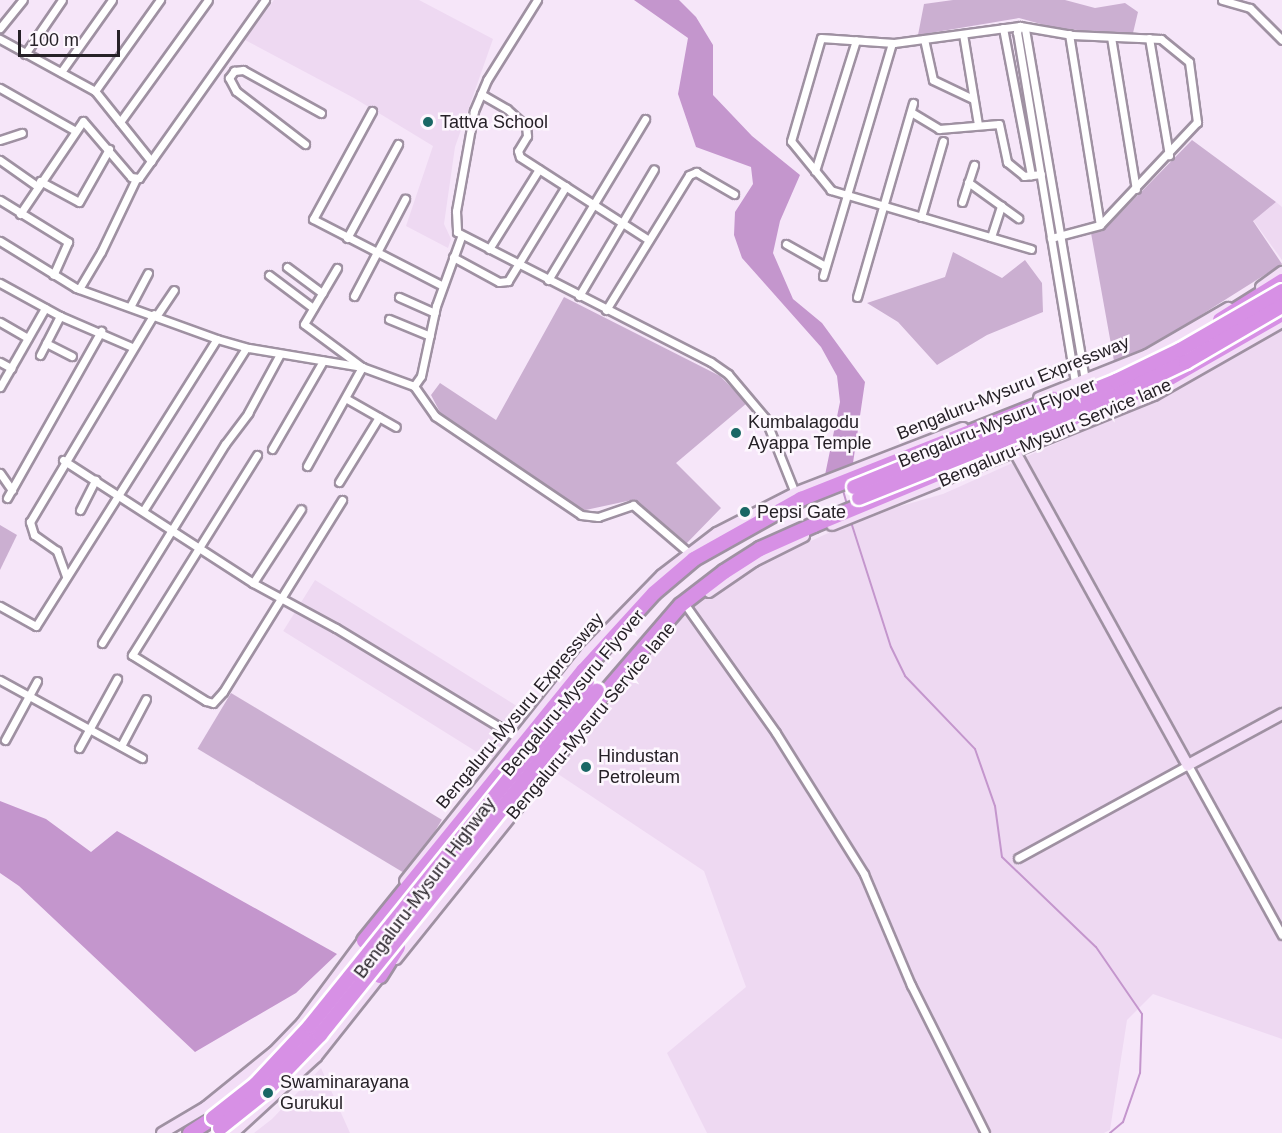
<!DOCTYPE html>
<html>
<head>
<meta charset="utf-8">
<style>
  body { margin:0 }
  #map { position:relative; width:1282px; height:1133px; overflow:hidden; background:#f6e6f9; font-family:Helvetica,sans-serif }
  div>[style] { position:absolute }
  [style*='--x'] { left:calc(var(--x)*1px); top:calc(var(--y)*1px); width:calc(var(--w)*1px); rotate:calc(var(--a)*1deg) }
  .built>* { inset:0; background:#eed9f2; transform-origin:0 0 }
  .green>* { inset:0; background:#cbafd1; transform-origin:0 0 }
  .water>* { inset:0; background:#c496cd }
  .stream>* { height:2px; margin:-1px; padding:0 1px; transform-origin:1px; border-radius:1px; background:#c496cd }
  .roads { filter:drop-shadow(2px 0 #9f91a2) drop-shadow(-2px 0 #9f91a2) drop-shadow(0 2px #9f91a2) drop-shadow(0 -2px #9f91a2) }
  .street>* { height:7px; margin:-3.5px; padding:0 3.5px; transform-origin:3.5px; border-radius:3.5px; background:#fff }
  .secondary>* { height:10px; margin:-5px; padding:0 5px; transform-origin:5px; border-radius:5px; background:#f3def7 }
  .highway>* { height:14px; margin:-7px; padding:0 7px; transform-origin:7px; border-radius:7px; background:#d790e5 }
  .bridges { filter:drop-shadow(2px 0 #fff) drop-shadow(-2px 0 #fff) drop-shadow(0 2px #fff) drop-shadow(0 -2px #fff) }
  .highway-bridge>* { height:14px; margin:-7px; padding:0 7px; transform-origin:7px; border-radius:7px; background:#d790e5 }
  .dots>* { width:16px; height:16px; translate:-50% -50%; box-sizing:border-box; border:3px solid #fdf7fe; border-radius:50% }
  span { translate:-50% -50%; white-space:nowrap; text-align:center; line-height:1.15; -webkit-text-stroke:5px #fdf7fe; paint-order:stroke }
  .poi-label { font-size:18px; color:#262127 }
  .left { translate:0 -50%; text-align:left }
  .street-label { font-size:18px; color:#262127 }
  .scale { position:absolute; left:18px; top:30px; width:102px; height:27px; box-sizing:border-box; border:3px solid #262127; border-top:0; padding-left:8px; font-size:18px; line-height:21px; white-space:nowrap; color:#262127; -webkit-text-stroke:4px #fdf7fe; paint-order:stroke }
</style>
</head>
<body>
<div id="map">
  <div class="built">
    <i style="clip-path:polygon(274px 0,419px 0,493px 39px,455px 147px,444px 224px,451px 239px,448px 248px,406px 226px,433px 146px,354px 98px,245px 40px)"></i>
    <i style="clip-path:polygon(1276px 202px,1282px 207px,1282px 260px,1253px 220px)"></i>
    <i style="clip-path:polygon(1282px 326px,1282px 1039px,1153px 994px,1127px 1020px,1110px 1130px,1104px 1133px,707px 1133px,667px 1053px,746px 987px,704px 871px,555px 772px,691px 607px,751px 568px,866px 516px,943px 494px,1144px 404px)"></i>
    <i style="left:315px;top:580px;width:251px;height:60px;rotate:32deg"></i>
    <i style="clip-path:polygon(321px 1068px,350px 1133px,254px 1133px,272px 1119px)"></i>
  </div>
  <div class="green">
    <i style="clip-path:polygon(953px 0,1065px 0,1095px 8px,1125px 3px,1138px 12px,1133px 33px,1059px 29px,1019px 18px,918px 35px,924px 4px)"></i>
    <i style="clip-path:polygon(1192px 140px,1276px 202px,1253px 221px,1282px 264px,1147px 349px,1114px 361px,1091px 233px,1103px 231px)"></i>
    <i style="clip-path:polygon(953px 252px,1002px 278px,1025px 260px,1042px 283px,1043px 312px,987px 335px,937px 365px,898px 322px,867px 303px,945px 277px)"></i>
    <i style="clip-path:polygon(564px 297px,720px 376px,747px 403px,676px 463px,721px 508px,685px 545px,632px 500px,581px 511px,441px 414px,431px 395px,440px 383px,496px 420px)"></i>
    <i style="clip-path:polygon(0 525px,17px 535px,0 570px)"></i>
    <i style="left:231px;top:693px;width:246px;height:65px;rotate:31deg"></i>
  </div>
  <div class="water">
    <i style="clip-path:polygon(634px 0,679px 0,696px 17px,713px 45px,713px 95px,752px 136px,800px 175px,780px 221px,773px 253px,793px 299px,822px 323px,865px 382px,853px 463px,825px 475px,840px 402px,837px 376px,821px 347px,742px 258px,734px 235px,735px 212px,753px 184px,751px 167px,696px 147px,678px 94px,688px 38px)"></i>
    <i style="clip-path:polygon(0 801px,46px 819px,91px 852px,117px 831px,337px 954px,296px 993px,195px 1052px,19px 886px,0 873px)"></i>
  </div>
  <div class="stream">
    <i style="--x:842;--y:487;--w:19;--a:74"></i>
    <i style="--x:851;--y:522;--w:131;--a:72.3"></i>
    <i style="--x:891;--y:647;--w:32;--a:64"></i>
    <i style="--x:905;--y:676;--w:101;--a:46.2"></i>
    <i style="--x:975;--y:749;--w:60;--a:70.7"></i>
    <i style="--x:995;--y:806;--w:51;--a:82.2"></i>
    <i style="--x:1002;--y:857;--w:130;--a:43.8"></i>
    <i style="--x:1096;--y:947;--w:81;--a:55.5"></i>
    <i style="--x:1142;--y:1014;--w:59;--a:91.9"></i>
    <i style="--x:1140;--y:1073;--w:52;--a:109.1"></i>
    <i style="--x:1123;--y:1122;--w:17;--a:140"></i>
  </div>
  <div class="roads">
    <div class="street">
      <i style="--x:537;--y:0;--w:94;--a:122"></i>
      <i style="--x:487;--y:80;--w:34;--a:113"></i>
      <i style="--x:474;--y:111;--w:102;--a:100.2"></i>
      <i style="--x:456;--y:211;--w:21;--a:87"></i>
      <i style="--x:457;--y:232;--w:285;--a:27.1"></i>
      <i style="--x:711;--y:362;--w:21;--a:35"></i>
      <i style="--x:728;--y:374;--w:57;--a:49.9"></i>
      <i style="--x:765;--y:418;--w:81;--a:68.2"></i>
      <i style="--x:1222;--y:0;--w:29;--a:16"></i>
      <i style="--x:1250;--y:8;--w:45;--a:45"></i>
      <i style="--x:1020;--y:26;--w:7;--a:117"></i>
      <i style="--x:1017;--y:32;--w:356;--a:80.6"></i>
      <i style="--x:1020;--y:26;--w:6;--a:31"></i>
      <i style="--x:1025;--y:29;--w:356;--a:80.3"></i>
      <i style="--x:0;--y:28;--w:36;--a:-51"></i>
      <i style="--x:1003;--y:28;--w:150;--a:79.2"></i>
      <i style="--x:963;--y:34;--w:92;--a:80.6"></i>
      <i style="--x:1069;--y:34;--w:193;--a:80.8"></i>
      <i style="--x:1111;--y:37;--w:154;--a:80.7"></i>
      <i style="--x:1149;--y:38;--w:119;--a:80.3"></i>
      <i style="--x:0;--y:39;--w:108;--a:28.7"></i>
      <i style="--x:95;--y:91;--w:90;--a:51.3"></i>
      <i style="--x:924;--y:39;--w:42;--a:77.6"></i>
      <i style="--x:933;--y:80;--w:44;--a:25.4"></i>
      <i style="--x:25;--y:54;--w:65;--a:-55.6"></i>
      <i style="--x:61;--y:72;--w:88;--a:-54.7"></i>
      <i style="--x:0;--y:88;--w:85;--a:29.6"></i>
      <i style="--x:95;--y:91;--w:112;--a:-54.5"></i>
      <i style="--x:481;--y:94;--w:30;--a:30"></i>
      <i style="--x:507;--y:109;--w:25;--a:42"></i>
      <i style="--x:526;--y:126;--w:10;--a:84"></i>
      <i style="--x:527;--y:136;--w:17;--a:121"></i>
      <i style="--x:518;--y:151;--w:6;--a:72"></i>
      <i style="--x:520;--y:157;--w:153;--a:32.8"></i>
      <i style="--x:372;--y:111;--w:123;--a:118.6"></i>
      <i style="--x:313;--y:219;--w:146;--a:27.3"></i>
      <i style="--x:911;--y:112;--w:33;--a:31"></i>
      <i style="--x:939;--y:129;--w:60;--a:-4.8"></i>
      <i style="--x:999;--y:124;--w:39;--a:78"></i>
      <i style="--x:1007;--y:162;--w:22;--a:39"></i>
      <i style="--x:1024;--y:176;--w:17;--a:-7"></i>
      <i style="--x:120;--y:122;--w:150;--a:-54.2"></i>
      <i style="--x:0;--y:140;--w:23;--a:-18"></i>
      <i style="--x:305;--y:144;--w:87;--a:-142.5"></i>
      <i style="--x:236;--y:91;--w:15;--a:-118"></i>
      <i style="--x:229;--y:78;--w:9;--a:-54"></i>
      <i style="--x:234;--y:71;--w:9;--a:-6"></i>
      <i style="--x:243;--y:70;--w:89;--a:28.9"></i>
      <i style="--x:0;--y:160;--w:45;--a:35.1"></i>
      <i style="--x:815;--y:171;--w:137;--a:-72.6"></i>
      <i style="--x:40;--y:181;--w:44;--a:28.3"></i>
      <i style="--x:79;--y:202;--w:61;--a:-60.5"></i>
      <i style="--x:968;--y:182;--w:62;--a:35.8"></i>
      <i style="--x:0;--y:200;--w:80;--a:31.7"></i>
      <i style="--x:68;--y:242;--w:36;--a:114"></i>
      <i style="--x:962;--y:202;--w:39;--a:-72"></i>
      <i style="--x:20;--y:214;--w:112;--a:-55.9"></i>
      <i style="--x:83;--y:121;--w:74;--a:49.4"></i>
      <i style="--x:131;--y:177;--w:8;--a:7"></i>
      <i style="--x:139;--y:178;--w:218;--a:-54.7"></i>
      <i style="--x:921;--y:217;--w:79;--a:-73.9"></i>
      <i style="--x:991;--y:237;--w:33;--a:-72"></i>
      <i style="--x:347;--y:238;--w:107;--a:-61.5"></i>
      <i style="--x:0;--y:241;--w:89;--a:31.7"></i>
      <i style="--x:76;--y:288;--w:150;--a:19.9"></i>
      <i style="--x:217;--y:339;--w:33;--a:16"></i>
      <i style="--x:249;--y:348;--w:115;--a:9.5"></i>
      <i style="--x:362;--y:367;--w:55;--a:20.1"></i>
      <i style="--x:414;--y:386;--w:12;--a:-55"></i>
      <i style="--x:421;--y:376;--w:72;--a:-77.9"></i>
      <i style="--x:436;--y:306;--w:73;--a:-70.1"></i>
      <i style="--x:786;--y:244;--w:45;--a:29.4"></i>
      <i style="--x:489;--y:249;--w:94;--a:-58"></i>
      <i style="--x:1031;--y:249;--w:209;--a:-163.6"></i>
      <i style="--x:831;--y:190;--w:63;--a:-129.2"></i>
      <i style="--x:791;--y:141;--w:107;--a:-73.8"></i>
      <i style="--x:821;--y:38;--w:73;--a:3.9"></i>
      <i style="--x:894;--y:43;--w:127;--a:-7.7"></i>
      <i style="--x:1020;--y:26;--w:53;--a:9.8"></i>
      <i style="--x:1072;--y:35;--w:89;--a:2.6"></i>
      <i style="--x:1161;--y:39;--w:36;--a:39"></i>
      <i style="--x:1189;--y:62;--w:61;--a:82.4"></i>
      <i style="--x:1197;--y:122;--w:141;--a:133.3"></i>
      <i style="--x:1100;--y:225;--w:51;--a:165.1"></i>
      <i style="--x:453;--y:257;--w:52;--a:28.5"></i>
      <i style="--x:499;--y:282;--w:9;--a:-6"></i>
      <i style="--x:508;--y:281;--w:111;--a:-58.6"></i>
      <i style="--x:287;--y:267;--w:44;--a:36.6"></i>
      <i style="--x:269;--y:275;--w:55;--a:36.9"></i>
      <i style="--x:823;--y:276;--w:243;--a:-73.5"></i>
      <i style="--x:548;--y:280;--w:188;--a:-58.9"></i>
      <i style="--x:0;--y:283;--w:68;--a:28.8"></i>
      <i style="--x:60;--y:316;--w:78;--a:23.3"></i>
      <i style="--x:79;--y:289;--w:43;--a:-59.3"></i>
      <i style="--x:101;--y:252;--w:81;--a:-64.4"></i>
      <i style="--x:354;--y:296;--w:110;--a:-62.3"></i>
      <i style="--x:579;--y:296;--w:147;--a:-59.4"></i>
      <i style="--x:399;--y:297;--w:39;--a:24"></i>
      <i style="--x:857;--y:297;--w:202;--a:-73.9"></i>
      <i style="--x:131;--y:305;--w:36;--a:-62"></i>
      <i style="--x:606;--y:310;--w:158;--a:-58.4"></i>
      <i style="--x:689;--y:175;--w:8;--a:-23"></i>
      <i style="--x:696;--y:172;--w:44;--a:30.1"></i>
      <i style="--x:157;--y:315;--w:30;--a:-56"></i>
      <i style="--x:389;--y:319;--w:44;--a:22.5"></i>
      <i style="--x:0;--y:322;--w:32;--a:30"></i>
      <i style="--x:46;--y:343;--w:29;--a:27"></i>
      <i style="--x:40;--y:355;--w:44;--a:-62.9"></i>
      <i style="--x:0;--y:362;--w:13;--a:29"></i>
      <i style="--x:414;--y:386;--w:37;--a:55"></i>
      <i style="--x:435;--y:416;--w:176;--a:34.1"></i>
      <i style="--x:581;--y:515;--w:17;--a:7"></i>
      <i style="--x:598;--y:517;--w:37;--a:-19"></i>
      <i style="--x:633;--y:505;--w:74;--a:40.6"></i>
      <i style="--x:0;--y:387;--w:91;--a:-60.3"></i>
      <i style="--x:347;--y:399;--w:56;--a:29.7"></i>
      <i style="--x:272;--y:449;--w:102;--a:-59.9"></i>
      <i style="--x:257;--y:455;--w:236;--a:122"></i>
      <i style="--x:132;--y:655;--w:87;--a:31.9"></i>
      <i style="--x:206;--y:701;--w:7;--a:16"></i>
      <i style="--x:213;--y:703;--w:15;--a:-48"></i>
      <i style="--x:223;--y:692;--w:226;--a:-58.2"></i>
      <i style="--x:63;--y:460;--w:226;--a:32.9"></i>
      <i style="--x:253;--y:583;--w:94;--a:28.5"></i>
      <i style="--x:336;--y:628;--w:214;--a:31.2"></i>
      <i style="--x:307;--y:466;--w:113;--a:-60.9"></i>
      <i style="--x:362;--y:367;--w:72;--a:-143.4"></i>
      <i style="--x:304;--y:324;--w:65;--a:-59.5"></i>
      <i style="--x:0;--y:473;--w:21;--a:55"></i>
      <i style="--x:339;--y:482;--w:76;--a:-58.4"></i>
      <i style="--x:7;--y:498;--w:192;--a:-60.6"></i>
      <i style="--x:80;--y:510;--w:34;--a:-63"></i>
      <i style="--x:143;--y:511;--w:193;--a:-57.7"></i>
      <i style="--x:66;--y:576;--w:27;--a:-110"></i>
      <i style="--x:57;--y:551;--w:28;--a:-145"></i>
      <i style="--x:34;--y:535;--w:14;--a:-107"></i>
      <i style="--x:30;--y:522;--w:242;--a:-59.2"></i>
      <i style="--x:253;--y:583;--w:88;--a:-57"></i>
      <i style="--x:684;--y:603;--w:159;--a:54.7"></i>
      <i style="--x:776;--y:733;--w:166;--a:58"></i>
      <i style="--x:864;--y:874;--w:121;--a:67.1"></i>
      <i style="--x:911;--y:985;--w:165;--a:63.4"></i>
      <i style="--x:0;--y:606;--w:41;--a:29.1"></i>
      <i style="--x:36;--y:626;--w:339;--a:-57.8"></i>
      <i style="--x:102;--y:643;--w:234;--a:-58.3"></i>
      <i style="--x:225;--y:444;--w:39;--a:-53"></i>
      <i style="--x:248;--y:413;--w:67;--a:-61.5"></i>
      <i style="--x:0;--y:680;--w:162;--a:28.8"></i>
      <i style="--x:5;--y:740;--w:67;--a:-61.5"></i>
      <i style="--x:121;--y:746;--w:53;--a:-62"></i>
      <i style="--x:79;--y:748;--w:79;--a:-61.2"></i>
      <i style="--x:1018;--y:858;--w:194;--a:-28.7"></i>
      <i style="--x:1188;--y:765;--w:194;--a:61.1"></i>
    </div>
    <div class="secondary">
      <i style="--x:1261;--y:287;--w:26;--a:-36"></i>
      <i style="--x:1039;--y:398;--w:116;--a:-21.7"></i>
      <i style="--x:1147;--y:355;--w:94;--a:-30.1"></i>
      <i style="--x:1011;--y:445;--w:366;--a:61.1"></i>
      <i style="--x:1188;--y:765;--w:107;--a:-28.5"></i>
      <i style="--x:832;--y:525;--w:347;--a:-22"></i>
      <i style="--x:1154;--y:395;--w:147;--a:-29.7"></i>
      <i style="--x:709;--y:592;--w:55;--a:-34.6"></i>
      <i style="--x:754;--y:561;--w:56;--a:-26.6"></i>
      <i style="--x:405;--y:881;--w:293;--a:-51.5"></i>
      <i style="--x:587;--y:652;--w:107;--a:-45.8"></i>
      <i style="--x:662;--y:575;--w:69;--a:-37.4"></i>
      <i style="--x:717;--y:533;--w:88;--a:-27.1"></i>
      <i style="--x:795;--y:493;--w:180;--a:-21.2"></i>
      <i style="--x:396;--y:959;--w:308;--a:-51.2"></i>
      <i style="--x:162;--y:1133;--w:51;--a:-30.6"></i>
      <i style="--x:206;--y:1107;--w:87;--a:-39"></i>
      <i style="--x:274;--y:1052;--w:40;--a:-46"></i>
      <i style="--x:302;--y:1023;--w:109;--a:-53.5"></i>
      <i style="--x:233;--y:1133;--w:113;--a:-42.5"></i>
      <i style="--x:316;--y:1057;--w:111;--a:-51.6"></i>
    </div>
    <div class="highway">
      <i style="--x:1220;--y:320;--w:73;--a:-32.2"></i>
      <i style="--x:1064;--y:422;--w:109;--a:-22.1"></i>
      <i style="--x:1165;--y:381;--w:135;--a:-29.8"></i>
      <i style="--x:579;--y:723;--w:156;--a:-49.2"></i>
      <i style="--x:681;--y:605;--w:54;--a:-37.5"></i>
      <i style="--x:724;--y:572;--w:43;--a:-32.6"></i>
      <i style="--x:760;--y:549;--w:59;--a:-24"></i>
      <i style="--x:814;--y:525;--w:212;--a:-22.5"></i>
      <i style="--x:364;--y:941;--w:348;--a:-51"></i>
      <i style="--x:583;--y:671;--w:105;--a:-47.7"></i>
      <i style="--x:654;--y:593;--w:52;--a:-40.4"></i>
      <i style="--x:694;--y:559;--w:123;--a:-29.3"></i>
      <i style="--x:801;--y:499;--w:272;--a:-21.6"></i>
      <i style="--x:380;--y:976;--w:34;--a:-58"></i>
      <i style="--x:190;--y:1133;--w:27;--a:-33"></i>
    </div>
  </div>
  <div class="bridges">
    <div class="highway-bridge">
      <i style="--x:854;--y:487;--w:283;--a:-22"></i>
      <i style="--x:1116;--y:381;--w:71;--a:-25.8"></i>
      <i style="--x:1180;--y:350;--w:118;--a:-30"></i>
      <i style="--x:859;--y:498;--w:282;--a:-21.8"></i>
      <i style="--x:1121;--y:393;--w:72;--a:-25.5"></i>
      <i style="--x:1186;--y:362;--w:111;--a:-30.3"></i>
      <i style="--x:213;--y:1118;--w:55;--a:-38.3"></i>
      <i style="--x:256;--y:1084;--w:79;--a:-47"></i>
      <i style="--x:310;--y:1026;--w:442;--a:-51.2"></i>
      <i style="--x:220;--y:1128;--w:56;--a:-38.5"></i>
      <i style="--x:264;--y:1093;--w:81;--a:-46"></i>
      <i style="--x:320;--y:1035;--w:442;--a:-51.2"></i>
    </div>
  </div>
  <div class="dots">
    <i style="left:428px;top:122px;background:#196765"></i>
    <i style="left:736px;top:433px;background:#196765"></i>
    <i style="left:745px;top:512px;background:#196765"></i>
    <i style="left:586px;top:767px;background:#196765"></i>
    <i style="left:268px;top:1093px;background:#196765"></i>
  </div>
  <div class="poi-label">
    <span class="left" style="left:440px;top:122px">Tattva School</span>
    <span class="left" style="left:748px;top:433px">Kumbalagodu<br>Ayappa Temple</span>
    <span class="left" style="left:757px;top:512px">Pepsi Gate</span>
    <span class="left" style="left:598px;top:767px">Hindustan<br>Petroleum</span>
    <span class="left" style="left:280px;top:1093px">Swaminarayana<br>Gurukul</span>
  </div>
  <div class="street-label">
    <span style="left:1013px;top:388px;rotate:-22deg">Bengaluru-Mysuru Expressway</span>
    <span style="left:997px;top:423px;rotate:-22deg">Bengaluru-Mysuru Flyover</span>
    <span style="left:1055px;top:433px;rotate:-23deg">Bengaluru-Mysuru Service lane</span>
    <span style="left:573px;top:693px;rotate:-50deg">Bengaluru-Mysuru Flyover</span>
    <span style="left:520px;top:711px;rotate:-50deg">Bengaluru-Mysuru Expressway</span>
    <span style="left:591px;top:721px;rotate:-50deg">Bengaluru-Mysuru Service lane</span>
    <span style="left:425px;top:888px;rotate:-53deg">Bengaluru-Mysuru Highway</span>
  </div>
  <div class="scale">100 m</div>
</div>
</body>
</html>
